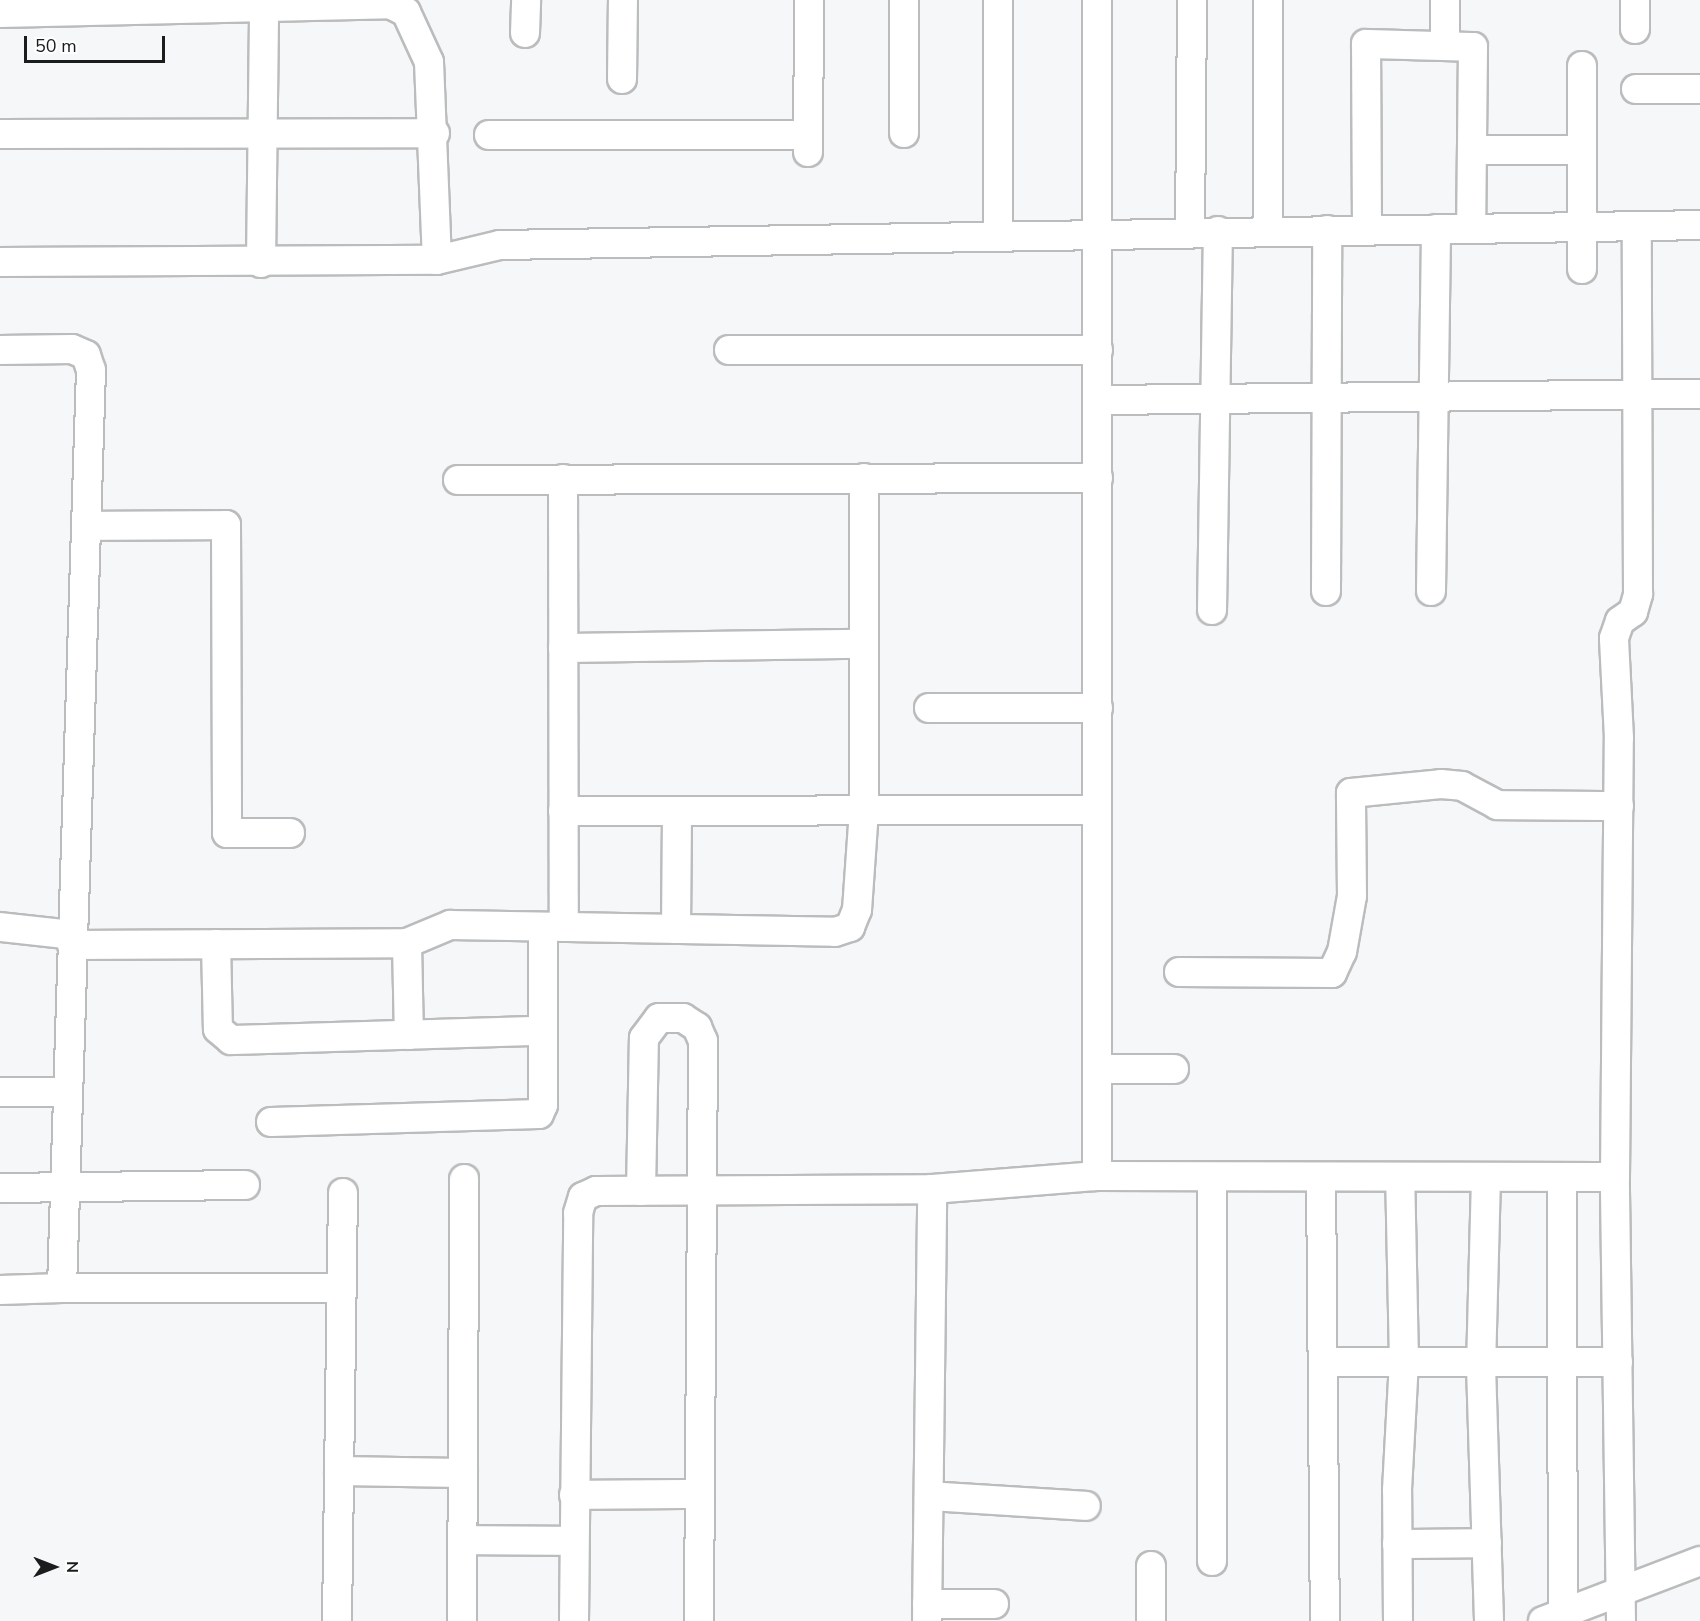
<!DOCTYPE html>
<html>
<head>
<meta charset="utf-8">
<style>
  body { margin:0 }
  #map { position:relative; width:1700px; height:1621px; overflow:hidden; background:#f6f7f9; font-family:"Nunito Sans",sans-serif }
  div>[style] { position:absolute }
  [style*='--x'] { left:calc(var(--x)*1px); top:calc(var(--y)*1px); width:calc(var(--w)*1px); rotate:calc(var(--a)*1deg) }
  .roads { filter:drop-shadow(2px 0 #bbbcbd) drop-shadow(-2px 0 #bbbcbd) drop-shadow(0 2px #bbbcbd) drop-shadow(0 -2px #bbbcbd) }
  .minor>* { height:28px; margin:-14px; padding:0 14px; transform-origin:14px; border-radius:14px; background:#fff }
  span { translate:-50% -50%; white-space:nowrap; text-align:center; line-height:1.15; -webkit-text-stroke:6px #fff; paint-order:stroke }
  .north { position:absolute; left:24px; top:1537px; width:60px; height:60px; -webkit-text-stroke:4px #fff; paint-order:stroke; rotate:90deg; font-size:16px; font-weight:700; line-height:24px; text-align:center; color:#1b1c1c }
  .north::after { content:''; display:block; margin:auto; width:21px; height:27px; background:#1b1c1c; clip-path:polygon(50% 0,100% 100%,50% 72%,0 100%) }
  .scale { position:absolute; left:24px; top:36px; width:141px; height:27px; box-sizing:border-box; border:3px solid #1b1c1c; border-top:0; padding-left:8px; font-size:18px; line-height:21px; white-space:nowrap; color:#1b1c1c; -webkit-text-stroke:4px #fff; paint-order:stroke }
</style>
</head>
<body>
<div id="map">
  <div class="roads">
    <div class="minor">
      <i style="--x:998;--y:0;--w:235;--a:90"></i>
      <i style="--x:1097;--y:0;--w:1176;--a:90"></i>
      <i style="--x:1635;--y:0;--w:29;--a:90"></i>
      <i style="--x:0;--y:13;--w:390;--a:-1.3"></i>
      <i style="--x:390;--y:4;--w:18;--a:27"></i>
      <i style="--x:406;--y:12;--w:55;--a:65.3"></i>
      <i style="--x:429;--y:62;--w:198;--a:87.7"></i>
      <i style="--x:525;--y:33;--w:33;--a:-88"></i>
      <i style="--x:1445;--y:46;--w:46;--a:-90"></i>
      <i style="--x:622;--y:79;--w:79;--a:-89.3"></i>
      <i style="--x:1636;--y:89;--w:64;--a:0"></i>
      <i style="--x:904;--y:133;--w:133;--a:-90"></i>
      <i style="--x:0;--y:134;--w:435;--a:-0.1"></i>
      <i style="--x:489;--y:135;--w:319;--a:0"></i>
      <i style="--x:1472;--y:150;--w:110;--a:0"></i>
      <i style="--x:808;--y:152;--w:152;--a:-89.6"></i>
      <i style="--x:1367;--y:229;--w:185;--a:-90.3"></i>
      <i style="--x:1366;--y:44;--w:107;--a:1.6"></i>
      <i style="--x:1473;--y:47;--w:181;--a:90.6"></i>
      <i style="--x:1268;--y:231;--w:231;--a:-90"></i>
      <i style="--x:1190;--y:232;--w:232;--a:-89.5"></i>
      <i style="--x:0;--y:262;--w:437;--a:-0.3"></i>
      <i style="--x:437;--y:260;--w:65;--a:-13.4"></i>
      <i style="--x:500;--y:245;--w:1200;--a:-0.95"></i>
      <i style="--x:261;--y:263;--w:258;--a:-89.3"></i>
      <i style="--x:1582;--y:269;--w:203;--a:-90"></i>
      <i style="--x:0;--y:350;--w:72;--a:-0.8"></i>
      <i style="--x:72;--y:349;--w:15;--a:23"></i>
      <i style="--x:86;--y:355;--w:16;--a:72"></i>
      <i style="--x:91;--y:370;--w:918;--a:91.81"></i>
      <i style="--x:62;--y:1288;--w:279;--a:0"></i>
      <i style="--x:729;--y:350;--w:369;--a:0"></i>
      <i style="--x:1098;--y:400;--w:602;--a:-0.57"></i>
      <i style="--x:563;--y:479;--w:448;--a:89.9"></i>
      <i style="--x:458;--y:480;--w:640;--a:-0.18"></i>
      <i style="--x:86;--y:526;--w:140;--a:-0.4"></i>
      <i style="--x:226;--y:525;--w:308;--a:89.8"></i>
      <i style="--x:227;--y:833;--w:63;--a:0"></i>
      <i style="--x:1326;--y:591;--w:361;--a:-89.8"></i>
      <i style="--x:1431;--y:591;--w:362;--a:-89.2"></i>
      <i style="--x:1212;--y:610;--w:379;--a:-89.1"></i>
      <i style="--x:563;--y:648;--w:301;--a:-0.8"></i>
      <i style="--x:929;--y:708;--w:169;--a:0"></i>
      <i style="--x:563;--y:811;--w:534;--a:-0.11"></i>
      <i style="--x:0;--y:927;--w:72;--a:6.3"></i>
      <i style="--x:676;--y:929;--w:118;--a:-89.5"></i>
      <i style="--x:407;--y:943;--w:92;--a:88.8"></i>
      <i style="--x:216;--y:944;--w:85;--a:88.7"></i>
      <i style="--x:218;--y:1029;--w:17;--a:40"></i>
      <i style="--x:231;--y:1040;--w:312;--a:-1.7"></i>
      <i style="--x:72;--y:945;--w:335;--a:-0.3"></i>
      <i style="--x:407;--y:943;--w:47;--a:-22.7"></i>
      <i style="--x:450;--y:925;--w:385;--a:1"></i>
      <i style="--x:835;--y:932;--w:16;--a:-18"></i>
      <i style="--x:850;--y:927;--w:18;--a:-68"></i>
      <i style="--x:857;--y:910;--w:99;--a:-86"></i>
      <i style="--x:864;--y:811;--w:333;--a:-90"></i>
      <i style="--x:1179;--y:972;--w:153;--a:0.4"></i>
      <i style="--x:1332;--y:973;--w:23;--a:-65"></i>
      <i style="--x:1342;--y:952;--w:57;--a:-79.9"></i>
      <i style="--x:1352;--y:896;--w:103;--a:-90.6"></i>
      <i style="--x:1351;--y:793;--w:90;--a:-5.7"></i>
      <i style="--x:1441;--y:784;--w:21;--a:5"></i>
      <i style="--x:1462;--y:786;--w:40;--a:28"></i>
      <i style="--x:1497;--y:805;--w:122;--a:0.5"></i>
      <i style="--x:1097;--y:1069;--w:77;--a:0"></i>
      <i style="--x:0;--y:1092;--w:67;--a:0"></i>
      <i style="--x:271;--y:1122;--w:268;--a:-1.7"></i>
      <i style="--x:539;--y:1114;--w:10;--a:-66"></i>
      <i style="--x:543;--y:1105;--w:178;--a:-90"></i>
      <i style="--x:1212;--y:1177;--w:384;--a:90"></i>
      <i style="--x:1321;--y:1177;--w:444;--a:89.5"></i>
      <i style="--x:1486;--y:1177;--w:189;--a:91.5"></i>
      <i style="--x:1481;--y:1366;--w:255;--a:88.2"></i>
      <i style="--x:1562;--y:1177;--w:444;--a:89.9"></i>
      <i style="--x:0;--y:1188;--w:245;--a:-0.7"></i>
      <i style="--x:641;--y:1191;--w:153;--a:-88.9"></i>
      <i style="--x:644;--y:1038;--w:25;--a:-53"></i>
      <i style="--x:659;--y:1018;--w:24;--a:0"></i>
      <i style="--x:683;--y:1018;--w:17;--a:33"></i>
      <i style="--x:697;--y:1027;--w:15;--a:67"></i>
      <i style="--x:703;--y:1041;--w:580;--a:90.4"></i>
      <i style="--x:0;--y:1290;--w:62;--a:-1.8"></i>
      <i style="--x:1323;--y:1362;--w:295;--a:0"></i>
      <i style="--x:339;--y:1471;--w:124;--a:0.9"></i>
      <i style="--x:574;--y:1495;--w:126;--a:-0.5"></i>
      <i style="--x:929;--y:1496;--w:157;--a:3.6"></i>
      <i style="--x:463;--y:1540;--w:111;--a:0.5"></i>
      <i style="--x:1397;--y:1544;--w:90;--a:-0.6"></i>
      <i style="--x:1151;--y:1566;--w:55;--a:90"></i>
      <i style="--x:927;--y:1604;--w:67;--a:0"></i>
      <i style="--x:337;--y:1621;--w:428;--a:-89.2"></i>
      <i style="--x:462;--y:1621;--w:442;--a:-89.7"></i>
      <i style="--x:574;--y:1621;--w:408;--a:-89.4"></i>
      <i style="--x:578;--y:1213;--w:17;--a:-73"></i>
      <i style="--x:583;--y:1197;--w:14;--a:-25"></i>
      <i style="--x:596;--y:1191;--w:336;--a:-0.3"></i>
      <i style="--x:932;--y:1189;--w:166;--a:-4.5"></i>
      <i style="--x:1097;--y:1176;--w:518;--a:0.11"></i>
      <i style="--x:927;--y:1621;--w:432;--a:-89.3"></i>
      <i style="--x:1398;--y:1621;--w:131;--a:-90.4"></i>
      <i style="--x:1397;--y:1490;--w:129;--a:-86.9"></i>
      <i style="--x:1404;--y:1361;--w:184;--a:-91.2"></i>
      <i style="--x:1543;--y:1621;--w:168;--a:-20.9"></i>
      <i style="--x:1621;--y:1621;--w:444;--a:-90.8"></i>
      <i style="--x:1615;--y:1177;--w:439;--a:-89.5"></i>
      <i style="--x:1619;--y:738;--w:100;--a:-92.9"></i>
      <i style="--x:1614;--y:638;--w:18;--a:-71"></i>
      <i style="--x:1620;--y:621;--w:16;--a:-35"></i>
      <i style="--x:1633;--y:612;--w:19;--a:-74"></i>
      <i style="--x:1638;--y:594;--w:368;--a:-90.2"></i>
    </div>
  </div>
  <div class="north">N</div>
  <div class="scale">50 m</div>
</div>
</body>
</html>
